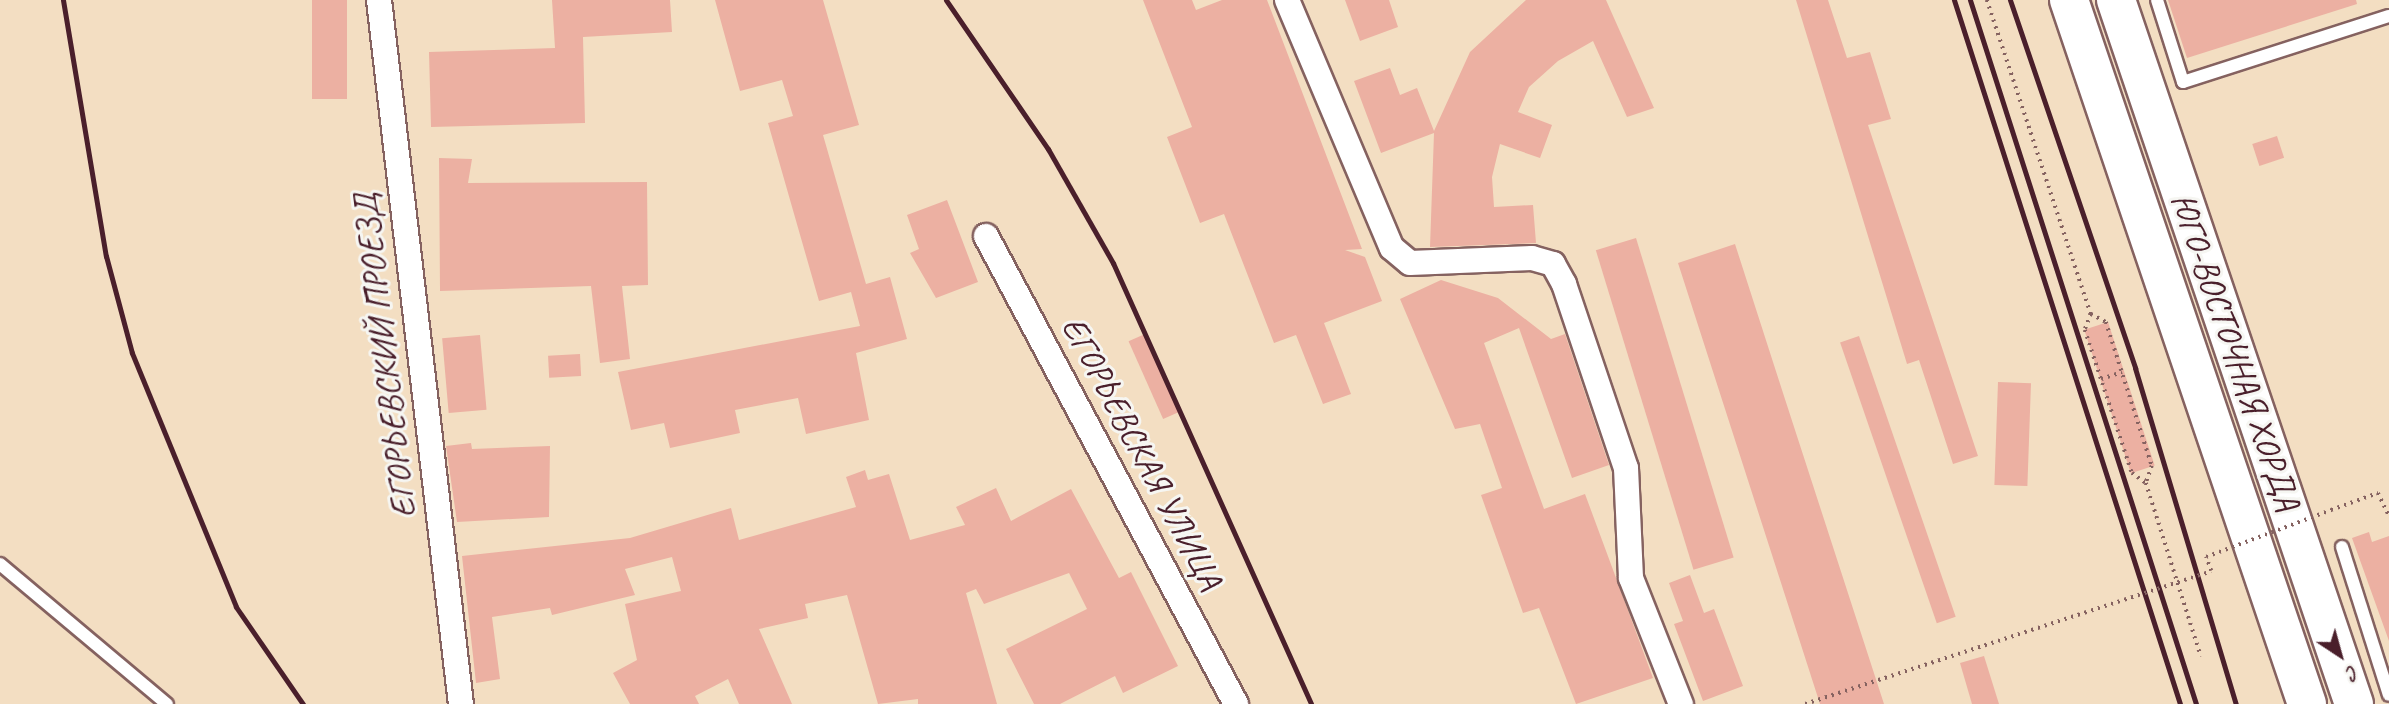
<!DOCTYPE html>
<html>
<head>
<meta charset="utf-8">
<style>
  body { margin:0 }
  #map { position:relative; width:2389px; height:704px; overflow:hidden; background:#f3dec2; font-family:Caveat,sans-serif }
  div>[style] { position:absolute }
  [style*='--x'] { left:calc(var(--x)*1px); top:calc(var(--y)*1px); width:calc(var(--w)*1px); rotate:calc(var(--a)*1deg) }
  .building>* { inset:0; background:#ecb0a2; transform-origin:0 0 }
  .path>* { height:3.5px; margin-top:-1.75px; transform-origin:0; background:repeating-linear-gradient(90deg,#856260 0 2px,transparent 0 7px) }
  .roads { filter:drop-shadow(2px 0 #856260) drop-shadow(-2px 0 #856260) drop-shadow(0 2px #856260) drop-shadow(0 -2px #856260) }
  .service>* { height:12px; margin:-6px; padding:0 6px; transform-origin:6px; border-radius:6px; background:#fff }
  .minor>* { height:24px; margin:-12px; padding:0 12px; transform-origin:12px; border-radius:12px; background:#fff }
  .primary>* { height:38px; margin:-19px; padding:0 19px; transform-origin:19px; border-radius:19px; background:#fff }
  .rail>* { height:5px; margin:-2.5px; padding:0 2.5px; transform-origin:2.5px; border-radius:2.5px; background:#4a1f2b }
  .path-bridge>* { height:3.5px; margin-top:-1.75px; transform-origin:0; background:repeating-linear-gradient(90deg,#856260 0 2px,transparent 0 7px) }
  span { translate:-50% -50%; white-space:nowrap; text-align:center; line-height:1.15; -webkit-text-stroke:6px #f6f6f2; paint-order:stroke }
  .street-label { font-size:35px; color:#4a1f2b }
  .north { position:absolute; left:2305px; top:620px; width:70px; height:70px; -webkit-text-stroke:5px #f6f6f2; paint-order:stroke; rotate:144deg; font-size:19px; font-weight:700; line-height:28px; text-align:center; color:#4a1f2b }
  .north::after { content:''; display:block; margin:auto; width:24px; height:32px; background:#4a1f2b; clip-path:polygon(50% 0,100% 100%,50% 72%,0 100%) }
</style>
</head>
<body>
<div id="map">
  <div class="building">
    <i style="left:312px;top:0;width:35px;height:99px"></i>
    <i style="clip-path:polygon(552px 0,670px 0,672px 32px,583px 37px,585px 123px,431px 127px,429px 52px,555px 48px)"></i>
    <i style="clip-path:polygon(715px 0,823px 0,859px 125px,823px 135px,866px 284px,890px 277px,907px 339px,856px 353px,869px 420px,806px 434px,798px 398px,735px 410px,740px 433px,670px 448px,664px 423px,631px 430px,618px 372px,860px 326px,851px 292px,819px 301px,768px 123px,793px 116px,782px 80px,740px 91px)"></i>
    <i style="clip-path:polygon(1143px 0,1192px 0,1196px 10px,1222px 0,1267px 0,1362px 249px,1345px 250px,1365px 257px,1382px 301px,1324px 323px,1351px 394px,1323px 404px,1296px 335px,1274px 343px,1224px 214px,1200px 223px,1167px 137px,1192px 127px)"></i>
    <i style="clip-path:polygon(1345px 0,1389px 0,1398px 27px,1360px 41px)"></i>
    <i style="clip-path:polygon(1526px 0,1606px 0,1654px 108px,1627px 117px,1593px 41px,1558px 61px,1529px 87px,1518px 112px,1552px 125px,1540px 158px,1500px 144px,1492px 177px,1494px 207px,1533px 205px,1536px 243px,1430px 247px,1434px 133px,1381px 153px,1354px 81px,1390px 68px,1400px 95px,1417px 88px,1434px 131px,1470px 52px)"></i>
    <i style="clip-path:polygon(1796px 0,1828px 0,1847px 58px,1870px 52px,1891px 119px,1868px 125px,1978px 456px,1953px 464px,1919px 360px,1907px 364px)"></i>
    <i style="clip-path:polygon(2168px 0,2356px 0,2357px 4px,2187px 58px)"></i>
    <i style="left:2277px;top:136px;width:23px;height:26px;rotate:72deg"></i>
    <i style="clip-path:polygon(439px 158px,472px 159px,468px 183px,647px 182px,648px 285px,622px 286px,630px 359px,600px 363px,591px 286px,440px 291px)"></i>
    <i style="clip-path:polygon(947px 200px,978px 282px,936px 298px,910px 253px,919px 249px,907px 215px)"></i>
    <i style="left:1636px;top:238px;width:334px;height:42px;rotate:73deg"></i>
    <i style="clip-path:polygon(1735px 244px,1783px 393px,1884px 704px,1820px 704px,1678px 263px)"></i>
    <i style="clip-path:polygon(1441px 280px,1498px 298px,1551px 339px,1565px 334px,1609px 465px,1572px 478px,1519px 328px,1484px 343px,1544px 509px,1585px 494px,1653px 678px,1576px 704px,1539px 608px,1523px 613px,1481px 495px,1502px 488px,1480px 424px,1455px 429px,1400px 299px)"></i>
    <i style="left:2108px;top:322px;width:151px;height:25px;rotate:72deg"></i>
    <i style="left:1145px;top:334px;width:85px;height:18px;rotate:66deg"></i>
    <i style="left:480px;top:335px;width:75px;height:38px;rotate:85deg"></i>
    <i style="left:1859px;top:336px;width:297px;height:20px;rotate:71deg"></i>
    <i style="left:580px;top:354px;width:22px;height:32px;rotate:87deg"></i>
    <i style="left:1998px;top:382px;width:33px;height:103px;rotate:2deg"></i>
    <i style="clip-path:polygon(471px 443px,472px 449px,550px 446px,549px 517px,457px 522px,446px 446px)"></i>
    <i style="clip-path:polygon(865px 470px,868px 480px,889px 474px,910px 540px,965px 525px,956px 507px,996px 488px,1011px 521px,1071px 489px,1119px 578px,1131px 572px,1178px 666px,1123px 693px,1115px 676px,1060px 704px,1034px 704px,1006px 649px,1087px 609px,1069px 573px,984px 604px,976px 589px,966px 593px,997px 704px,918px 704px,918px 699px,878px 704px,847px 595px,805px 604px,808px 618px,759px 629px,792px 704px,739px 704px,728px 679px,695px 696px,699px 704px,630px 704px,613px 673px,637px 660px,625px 604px,681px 591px,672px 557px,625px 569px,635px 595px,552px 615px,550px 608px,492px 617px,500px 679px,476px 683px,462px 556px,630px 538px,731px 508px,739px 540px,856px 507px,846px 477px)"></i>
    <i style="clip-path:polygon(2369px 532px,2372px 542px,2389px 536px,2389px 641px,2352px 538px)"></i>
    <i style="clip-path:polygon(1690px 575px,1704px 613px,1714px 609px,1743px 686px,1703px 701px,1674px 624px,1683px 621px,1669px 583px)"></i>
    <i style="clip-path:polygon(1984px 656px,1999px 704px,1972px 704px,1960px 663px)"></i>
  </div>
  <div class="path">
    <i style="--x:1987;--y:0;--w:331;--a:71.7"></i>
    <i style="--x:2091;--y:314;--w:17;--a:111"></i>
    <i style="--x:2085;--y:330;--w:151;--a:71.8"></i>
    <i style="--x:2132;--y:473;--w:17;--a:36"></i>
    <i style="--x:2146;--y:483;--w:182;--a:72.4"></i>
    <i style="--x:2091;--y:314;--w:17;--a:28"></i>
    <i style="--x:2106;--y:322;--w:151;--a:72.3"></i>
    <i style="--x:2152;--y:466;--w:18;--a:109"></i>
    <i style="--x:2101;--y:379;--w:22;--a:-18"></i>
    <i style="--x:2331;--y:510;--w:50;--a:-19.9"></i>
    <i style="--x:2378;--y:493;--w:25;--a:64"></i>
  </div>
  <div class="roads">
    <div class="service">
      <i style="--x:2157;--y:0;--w:86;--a:72.4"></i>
      <i style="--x:2183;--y:82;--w:216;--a:-17.8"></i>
      <i style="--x:2342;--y:547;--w:155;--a:72.4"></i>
      <i style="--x:0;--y:564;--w:218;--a:40"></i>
    </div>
    <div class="minor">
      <i style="--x:379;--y:0;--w:709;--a:83.36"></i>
      <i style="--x:1287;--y:0;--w:269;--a:67.1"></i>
      <i style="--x:1392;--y:248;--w:23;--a:40"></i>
      <i style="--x:1410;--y:263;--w:122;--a:-2.3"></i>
      <i style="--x:1532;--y:258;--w:22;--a:16"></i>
      <i style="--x:1553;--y:264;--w:23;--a:61"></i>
      <i style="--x:1564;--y:284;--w:194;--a:71.4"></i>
      <i style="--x:1626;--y:468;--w:110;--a:87.4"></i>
      <i style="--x:1631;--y:578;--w:136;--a:68.4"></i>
      <i style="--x:986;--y:236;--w:531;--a:61.89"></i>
    </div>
    <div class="primary">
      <i style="--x:2069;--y:0;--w:743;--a:71.32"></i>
      <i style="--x:2116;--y:0;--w:743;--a:71.32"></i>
    </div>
  </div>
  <div class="rail">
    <i style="--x:63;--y:0;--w:260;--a:80.5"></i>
    <i style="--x:106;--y:256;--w:100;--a:75"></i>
    <i style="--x:132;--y:353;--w:274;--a:67.7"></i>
    <i style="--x:236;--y:607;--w:118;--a:55.4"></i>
    <i style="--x:946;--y:0;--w:181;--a:55.6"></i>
    <i style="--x:1048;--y:149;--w:131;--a:60.3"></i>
    <i style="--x:1113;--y:263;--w:483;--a:65.8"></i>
    <i style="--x:1954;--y:0;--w:739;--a:72.2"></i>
    <i style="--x:1970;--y:0;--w:739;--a:72.2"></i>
    <i style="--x:2010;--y:0;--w:389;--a:71.2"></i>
    <i style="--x:2135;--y:368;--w:351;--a:73.3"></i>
  </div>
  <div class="path-bridge">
    <i style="--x:1805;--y:704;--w:427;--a:-18.1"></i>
    <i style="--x:2211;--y:571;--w:15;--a:-110"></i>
    <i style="--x:2206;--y:557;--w:134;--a:-20.6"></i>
  </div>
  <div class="street-label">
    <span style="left:2235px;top:352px;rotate:71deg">ЮГО-ВОСТОЧНАЯ ХОРДА</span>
    <span style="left:385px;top:356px;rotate:-97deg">ЕГОРЬЕВСКИЙ ПРОЕЗД</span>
    <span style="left:1142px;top:453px;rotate:62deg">ЕГОРЬЕВСКАЯ УЛИЦА</span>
  </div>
  <div class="north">С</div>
</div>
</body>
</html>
